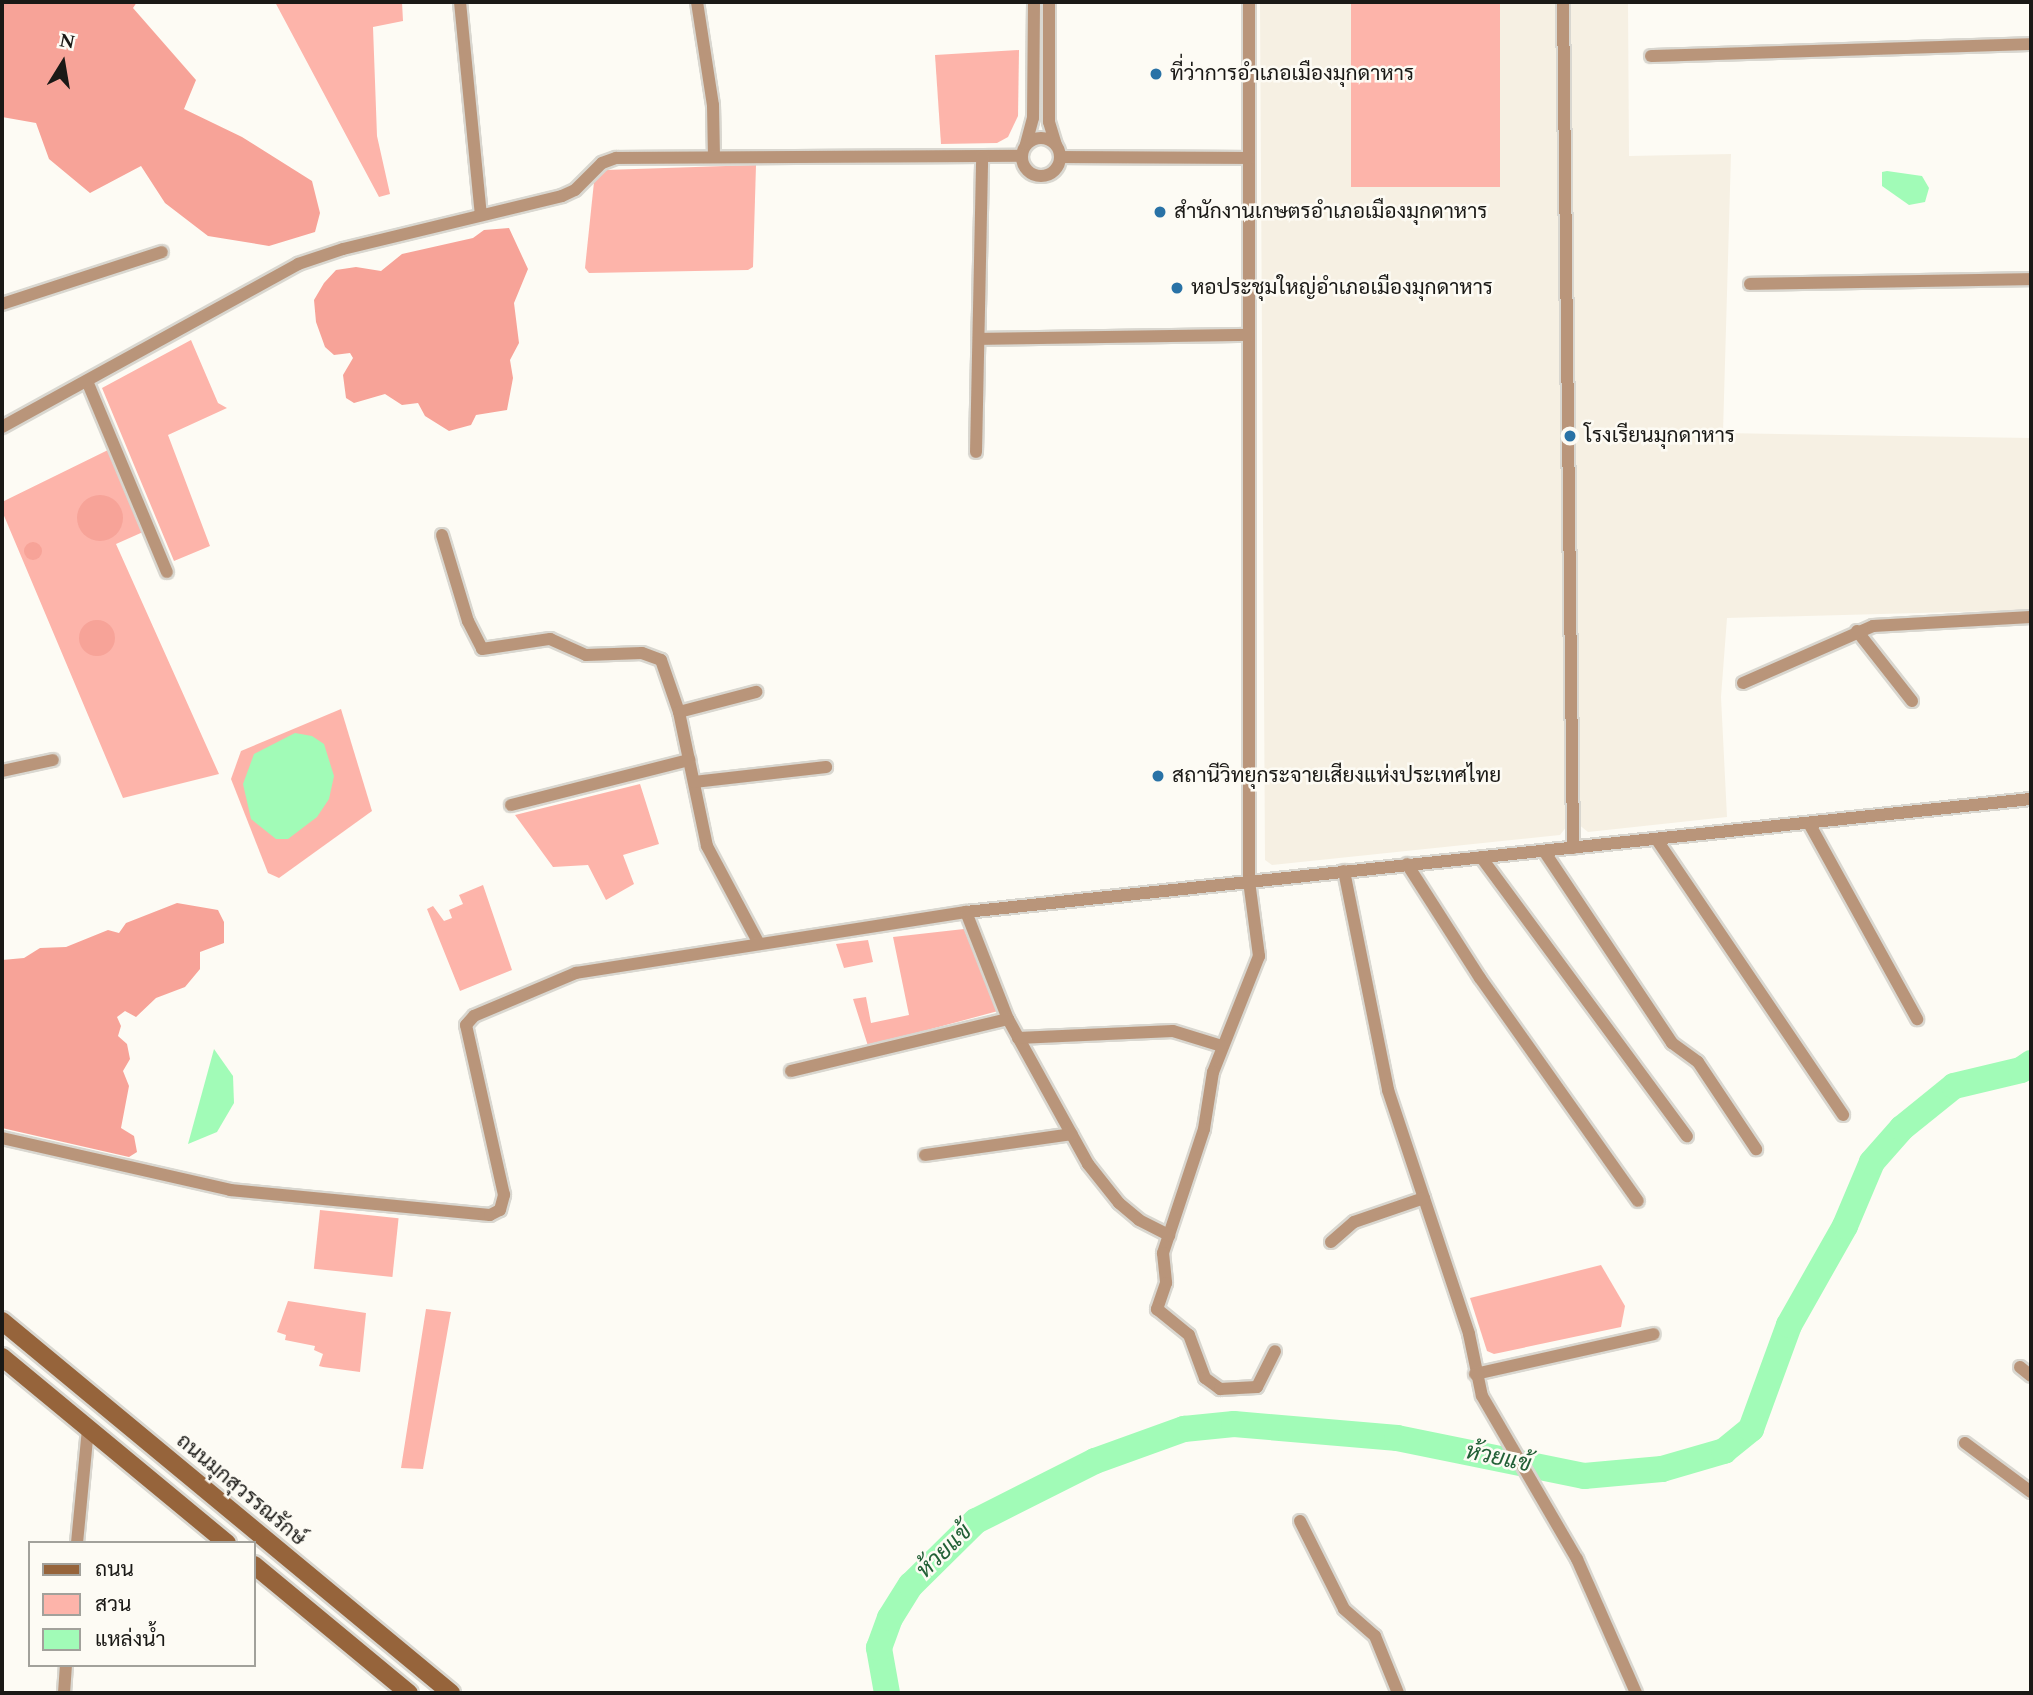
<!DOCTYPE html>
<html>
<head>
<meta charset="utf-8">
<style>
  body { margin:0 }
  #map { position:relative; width:2033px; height:1695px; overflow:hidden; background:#fdfbf4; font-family:Spectral,Sarabun,serif }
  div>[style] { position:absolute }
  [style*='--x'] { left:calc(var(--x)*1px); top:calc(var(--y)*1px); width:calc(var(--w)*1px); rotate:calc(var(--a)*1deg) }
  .built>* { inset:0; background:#f6f0e3 }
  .green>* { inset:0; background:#fdb4aa; transform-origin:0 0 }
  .forest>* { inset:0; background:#f7a398 }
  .round { border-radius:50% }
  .water>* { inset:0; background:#a1fbb7 }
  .river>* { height:26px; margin:-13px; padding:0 13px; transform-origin:13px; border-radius:13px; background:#a1fbb7 }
  .roads { filter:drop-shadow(2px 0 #d9d7d0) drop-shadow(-2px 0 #d9d7d0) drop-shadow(0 2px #d9d7d0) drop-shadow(0 -2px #d9d7d0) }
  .minor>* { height:12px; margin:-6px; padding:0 6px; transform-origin:6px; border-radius:6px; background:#b9957a }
  .minor>.ring { margin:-6px; padding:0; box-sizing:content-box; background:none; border:12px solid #b9957a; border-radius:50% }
  .secondary>* { height:18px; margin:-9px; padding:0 9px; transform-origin:9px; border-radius:9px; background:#96643b }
  .dots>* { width:19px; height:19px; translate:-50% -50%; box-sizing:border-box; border:4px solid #fdfbf4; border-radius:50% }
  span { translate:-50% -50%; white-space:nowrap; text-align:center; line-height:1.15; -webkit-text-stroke:5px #fdfbf4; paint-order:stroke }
  .poi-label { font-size:21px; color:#1a1916 }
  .left { translate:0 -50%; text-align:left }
  .street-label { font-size:21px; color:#1a1916 }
  .water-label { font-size:23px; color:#226036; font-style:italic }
  .frame { position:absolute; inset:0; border:4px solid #1a1916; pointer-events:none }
  .legend { position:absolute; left:28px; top:1541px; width:228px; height:126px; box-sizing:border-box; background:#fdfbf4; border:2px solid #a2a19b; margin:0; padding:9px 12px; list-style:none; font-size:21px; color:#1a1916 }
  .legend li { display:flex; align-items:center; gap:14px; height:35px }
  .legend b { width:35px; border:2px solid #a2a19b }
  .north { position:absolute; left:28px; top:28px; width:70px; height:70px; -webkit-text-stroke:5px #fdfbf4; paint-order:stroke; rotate:11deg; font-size:19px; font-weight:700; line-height:28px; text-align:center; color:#1a1916 }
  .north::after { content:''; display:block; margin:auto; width:24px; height:32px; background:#1a1916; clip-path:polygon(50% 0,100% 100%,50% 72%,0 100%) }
</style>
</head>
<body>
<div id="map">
  <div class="built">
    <i style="clip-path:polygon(1260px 2px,1628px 2px,1629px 156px,1731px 154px,1723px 433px,2031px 438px,2031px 610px,1727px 618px,1721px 697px,1727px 817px,1588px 832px,1578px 824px,1567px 826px,1560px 835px,1272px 865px,1265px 860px)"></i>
  </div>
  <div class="green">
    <i style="clip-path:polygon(275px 2px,402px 2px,403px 21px,373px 27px,377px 136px,390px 194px,379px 197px)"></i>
    <i style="left:1351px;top:2px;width:149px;height:185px"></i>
    <i style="clip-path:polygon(1019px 50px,1018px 116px,1008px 137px,997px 143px,941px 144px,935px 55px)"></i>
    <i style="clip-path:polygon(756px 165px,753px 267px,748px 270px,589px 273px,585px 268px,594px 182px,605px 170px)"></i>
    <i style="clip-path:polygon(191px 340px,218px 403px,227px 408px,168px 435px,210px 546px,174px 561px,102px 388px)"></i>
    <i style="clip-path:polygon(108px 450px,143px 532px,116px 544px,219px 774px,123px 798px,2px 511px,2px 502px)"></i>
    <i style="clip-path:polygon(341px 709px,372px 811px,279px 878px,268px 873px,231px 779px,241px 751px)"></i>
    <i style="clip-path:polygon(640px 784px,659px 844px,623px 855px,634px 884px,606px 900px,588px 865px,553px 867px,515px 815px)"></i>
    <i style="clip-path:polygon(483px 885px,512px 970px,460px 991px,427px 909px,433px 906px,444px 921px,452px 918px,449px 910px,463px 904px,459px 895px)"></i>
    <i style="clip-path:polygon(964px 929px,998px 1011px,868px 1046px,853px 999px,866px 997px,871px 1023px,909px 1015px,893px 937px)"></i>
    <i style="clip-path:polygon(868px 940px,873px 962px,844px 968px,836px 944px)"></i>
    <i style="left:320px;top:1210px;width:79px;height:59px;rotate:6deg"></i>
    <i style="clip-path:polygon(1601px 1265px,1625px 1306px,1621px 1327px,1494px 1354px,1487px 1351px,1470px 1298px)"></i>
    <i style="clip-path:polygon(288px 1301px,366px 1313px,360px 1372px,323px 1367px,319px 1366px,323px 1354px,314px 1350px,315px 1346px,285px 1340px,286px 1335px,277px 1332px)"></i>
    <i style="clip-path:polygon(426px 1309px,451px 1312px,450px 1317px,423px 1469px,401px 1468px)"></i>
  </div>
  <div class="forest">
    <i style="clip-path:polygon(2px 2px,137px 2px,133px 8px,196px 80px,184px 109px,242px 137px,312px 181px,320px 213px,315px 232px,269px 246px,208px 236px,165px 203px,141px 166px,90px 193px,49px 159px,36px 123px,2px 117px)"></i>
    <i style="clip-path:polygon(509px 228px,528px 269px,514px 303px,519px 343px,510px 360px,513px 378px,507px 410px,476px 415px,471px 425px,449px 431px,425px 416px,418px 403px,402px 405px,385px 394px,354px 403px,346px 398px,343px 375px,353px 358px,350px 353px,334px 355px,325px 347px,316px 322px,314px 300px,324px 283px,336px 270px,356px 267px,381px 271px,402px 254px,473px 238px,484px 230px)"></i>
    <i class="round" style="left:77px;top:495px;width:46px;height:46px"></i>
    <i class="round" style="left:24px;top:542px;width:18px;height:18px"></i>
    <i class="round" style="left:79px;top:620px;width:36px;height:36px"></i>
    <i style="clip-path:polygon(177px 903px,218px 910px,224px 922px,224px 943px,200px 952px,200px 969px,185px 987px,156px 998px,136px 1017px,125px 1011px,117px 1017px,121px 1026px,118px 1036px,127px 1044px,130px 1059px,123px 1071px,129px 1086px,121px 1128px,134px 1136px,137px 1152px,129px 1157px,2px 1128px,2px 960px,24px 958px,40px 948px,66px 947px,108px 930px,119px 933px,126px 923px)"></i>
  </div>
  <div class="water">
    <i style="clip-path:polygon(1887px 171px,1922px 176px,1929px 188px,1925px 202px,1909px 205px,1882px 186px,1882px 172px)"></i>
    <i style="clip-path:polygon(295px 733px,312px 736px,324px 744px,334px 776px,329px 799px,317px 817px,288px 839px,276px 839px,251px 819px,243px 784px,254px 754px)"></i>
    <i style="clip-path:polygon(214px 1049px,233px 1076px,234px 1103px,217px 1132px,188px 1144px)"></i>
  </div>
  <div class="river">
    <i style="--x:887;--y:1693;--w:46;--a:-100.1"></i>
    <i style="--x:879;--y:1648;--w:32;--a:-70"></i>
    <i style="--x:890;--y:1618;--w:39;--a:-58"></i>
    <i style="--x:911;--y:1585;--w:91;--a:-44.6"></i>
    <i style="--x:976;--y:1521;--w:133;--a:-26.8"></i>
    <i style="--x:1095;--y:1461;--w:95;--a:-19.8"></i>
    <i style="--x:1184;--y:1429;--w:50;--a:-5.7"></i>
    <i style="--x:1234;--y:1424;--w:164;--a:4.9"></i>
    <i style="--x:1397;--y:1438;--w:191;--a:11.5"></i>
    <i style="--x:1584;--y:1476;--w:78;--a:-5.1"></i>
    <i style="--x:1662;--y:1469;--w:65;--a:-16.2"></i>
    <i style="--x:1724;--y:1451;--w:35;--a:-39"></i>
    <i style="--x:1751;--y:1429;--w:111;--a:-69.9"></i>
    <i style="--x:1789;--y:1325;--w:114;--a:-60.5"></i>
    <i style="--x:1845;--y:1226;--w:69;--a:-67.1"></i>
    <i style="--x:1872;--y:1162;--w:45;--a:-48.6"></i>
    <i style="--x:1902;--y:1128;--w:67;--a:-38.9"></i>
    <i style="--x:1954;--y:1086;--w:69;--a:-13.4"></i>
    <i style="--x:2021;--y:1070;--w:12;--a:-35"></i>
  </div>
  <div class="roads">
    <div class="minor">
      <i style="--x:460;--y:2;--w:214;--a:84.4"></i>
      <i style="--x:697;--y:2;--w:104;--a:81.2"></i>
      <i style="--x:713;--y:105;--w:52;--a:88.9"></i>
      <i style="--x:1049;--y:2;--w:120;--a:90"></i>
      <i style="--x:1049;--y:122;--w:24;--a:73"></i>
      <i style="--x:1249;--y:2;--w:879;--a:90"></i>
      <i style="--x:1249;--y:881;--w:76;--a:82.4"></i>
      <i style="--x:1259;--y:956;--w:125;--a:111.6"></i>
      <i style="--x:1213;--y:1072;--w:58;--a:99"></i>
      <i style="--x:1204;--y:1129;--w:131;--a:108.3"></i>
      <i style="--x:1163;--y:1253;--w:30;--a:84"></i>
      <i style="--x:1166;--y:1283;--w:28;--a:109"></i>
      <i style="--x:1157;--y:1309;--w:41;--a:39.1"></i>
      <i style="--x:1189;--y:1335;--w:46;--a:69.6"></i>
      <i style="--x:1205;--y:1378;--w:19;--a:36"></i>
      <i style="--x:1220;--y:1389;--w:37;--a:-3"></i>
      <i style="--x:1257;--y:1387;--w:40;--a:-63.4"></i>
      <i style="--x:1563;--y:2;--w:846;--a:89.32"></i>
      <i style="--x:1651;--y:56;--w:380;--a:-1.8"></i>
      <i class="ring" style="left:1022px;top:138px;width:26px;height:26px"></i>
      <i style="--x:1026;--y:144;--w:27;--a:-75"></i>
      <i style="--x:1033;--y:118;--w:116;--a:-89.5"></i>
      <i style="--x:1060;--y:157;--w:189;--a:0.3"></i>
      <i style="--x:1750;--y:284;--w:281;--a:-1"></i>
      <i style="--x:2;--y:304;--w:168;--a:-18"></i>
      <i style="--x:979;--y:339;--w:269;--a:-0.9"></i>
      <i style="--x:87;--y:381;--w:207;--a:67.3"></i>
      <i style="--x:2;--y:427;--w:338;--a:-28.8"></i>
      <i style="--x:298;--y:264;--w:47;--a:-18.4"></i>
      <i style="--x:343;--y:249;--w:225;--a:-13.6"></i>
      <i style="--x:562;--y:196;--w:14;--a:-25"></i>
      <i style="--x:575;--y:190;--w:38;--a:-45"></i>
      <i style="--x:602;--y:163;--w:15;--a:-20"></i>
      <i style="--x:616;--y:158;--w:405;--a:-0.3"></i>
      <i style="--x:976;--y:452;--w:296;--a:-88.8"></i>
      <i style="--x:442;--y:535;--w:90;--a:73.2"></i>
      <i style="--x:468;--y:621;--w:31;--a:63"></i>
      <i style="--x:482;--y:649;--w:69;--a:-8.4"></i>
      <i style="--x:550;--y:639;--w:39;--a:24"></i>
      <i style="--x:586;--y:655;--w:56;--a:-2"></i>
      <i style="--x:642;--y:653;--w:20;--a:20"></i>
      <i style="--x:661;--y:660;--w:55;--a:70.9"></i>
      <i style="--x:679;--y:712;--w:137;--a:78.2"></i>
      <i style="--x:707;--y:846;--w:109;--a:62"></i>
      <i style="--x:1857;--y:631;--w:89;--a:51.8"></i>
      <i style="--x:1743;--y:683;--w:142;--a:-23.7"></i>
      <i style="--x:1873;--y:626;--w:158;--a:-3.3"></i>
      <i style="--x:679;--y:712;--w:80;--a:-14.6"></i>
      <i style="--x:2;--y:771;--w:52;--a:-12.2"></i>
      <i style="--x:694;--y:782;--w:133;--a:-6.5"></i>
      <i style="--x:511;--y:805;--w:184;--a:-14.2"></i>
      <i style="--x:1810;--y:825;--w:222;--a:61.1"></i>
      <i style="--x:1657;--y:840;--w:332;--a:55.9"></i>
      <i style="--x:1544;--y:851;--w:231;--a:56.3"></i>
      <i style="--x:1672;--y:1043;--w:32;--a:36"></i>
      <i style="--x:1698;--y:1062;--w:105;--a:56.3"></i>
      <i style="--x:1481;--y:857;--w:347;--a:53.6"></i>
      <i style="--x:1407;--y:864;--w:135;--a:57.4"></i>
      <i style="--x:1480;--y:978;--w:273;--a:54.7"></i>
      <i style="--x:1344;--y:871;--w:223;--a:78.6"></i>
      <i style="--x:1388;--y:1090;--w:257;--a:71.6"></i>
      <i style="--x:1469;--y:1334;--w:63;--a:78.2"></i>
      <i style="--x:1482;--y:1396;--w:189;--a:59.8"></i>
      <i style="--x:1577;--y:1559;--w:146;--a:66.2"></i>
      <i style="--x:966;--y:912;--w:115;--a:68.6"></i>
      <i style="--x:1008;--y:1019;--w:166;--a:61.1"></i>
      <i style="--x:1088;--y:1164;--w:50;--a:51.5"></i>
      <i style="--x:1119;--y:1203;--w:26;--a:40"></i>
      <i style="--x:1139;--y:1220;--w:34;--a:27"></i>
      <i style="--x:1018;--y:1038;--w:155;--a:-2.6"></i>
      <i style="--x:1173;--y:1031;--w:51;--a:17"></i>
      <i style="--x:791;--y:1071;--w:223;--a:-13.5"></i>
      <i style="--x:2;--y:1138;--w:234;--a:12.8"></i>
      <i style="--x:230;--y:1190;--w:261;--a:5.5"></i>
      <i style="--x:490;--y:1215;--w:11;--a:-27"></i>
      <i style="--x:500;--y:1210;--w:16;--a:-75"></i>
      <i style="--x:504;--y:1195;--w:174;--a:-102.6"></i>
      <i style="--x:466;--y:1025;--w:12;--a:-48"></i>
      <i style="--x:474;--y:1016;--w:111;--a:-22.9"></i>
      <i style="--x:576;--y:973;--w:395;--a:-8.9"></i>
      <i style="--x:966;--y:912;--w:1071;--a:-6.06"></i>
      <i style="--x:925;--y:1155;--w:148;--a:-8.1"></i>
      <i style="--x:1331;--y:1242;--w:30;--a:-41"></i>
      <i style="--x:1354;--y:1222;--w:74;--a:-18.9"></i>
      <i style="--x:2020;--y:1367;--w:14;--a:39"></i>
      <i style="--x:1475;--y:1374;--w:183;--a:-12.6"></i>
      <i style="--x:1965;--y:1443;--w:82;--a:36.6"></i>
      <i style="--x:1300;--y:1521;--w:98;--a:63.4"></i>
      <i style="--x:1344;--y:1609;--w:41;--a:41.1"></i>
      <i style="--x:1375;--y:1636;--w:61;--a:68"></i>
      <i style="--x:77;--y:1543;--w:116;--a:-84.5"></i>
      <i style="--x:64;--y:1693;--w:28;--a:-86"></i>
    </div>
    <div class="secondary">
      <i style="--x:2;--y:1321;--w:583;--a:39.64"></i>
      <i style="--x:2;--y:1357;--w:292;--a:39.6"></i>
      <i style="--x:254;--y:1565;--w:201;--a:39.6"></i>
    </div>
  </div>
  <div class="dots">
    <i style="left:1156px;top:74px;background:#2972a6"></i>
    <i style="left:1160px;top:212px;background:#2972a6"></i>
    <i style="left:1177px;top:288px;background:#2972a6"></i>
    <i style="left:1570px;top:436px;background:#2972a6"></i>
    <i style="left:1158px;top:776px;background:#2972a6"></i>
  </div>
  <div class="poi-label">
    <span class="left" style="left:1170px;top:74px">ที่ว่าการอำเภอเมืองมุกดาหาร</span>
    <span class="left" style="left:1174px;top:212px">สำนักงานเกษตรอำเภอเมืองมุกดาหาร</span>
    <span class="left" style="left:1191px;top:288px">หอประชุมใหญ่อำเภอเมืองมุกดาหาร</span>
    <span class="left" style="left:1584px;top:436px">โรงเรียนมุกดาหาร</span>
    <span class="left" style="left:1172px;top:776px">สถานีวิทยุกระจายเสียงแห่งประเทศไทย</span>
  </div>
  <div class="street-label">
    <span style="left:241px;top:1490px;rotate:40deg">ถนนมุกสุวรรณรักษ์</span>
  </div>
  <div class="water-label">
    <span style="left:1498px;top:1459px;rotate:12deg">ห้วยแข้</span>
    <span style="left:945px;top:1552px;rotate:-44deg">ห้วยแข้</span>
  </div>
  <div class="frame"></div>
  <ul class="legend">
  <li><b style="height:9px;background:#96643b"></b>ถนน</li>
  <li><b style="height:19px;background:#fdb4aa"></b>สวน</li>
  <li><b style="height:19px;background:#a1fbb7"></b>แหล่งน้ำ</li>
  </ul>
  <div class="north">N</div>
</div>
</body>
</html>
